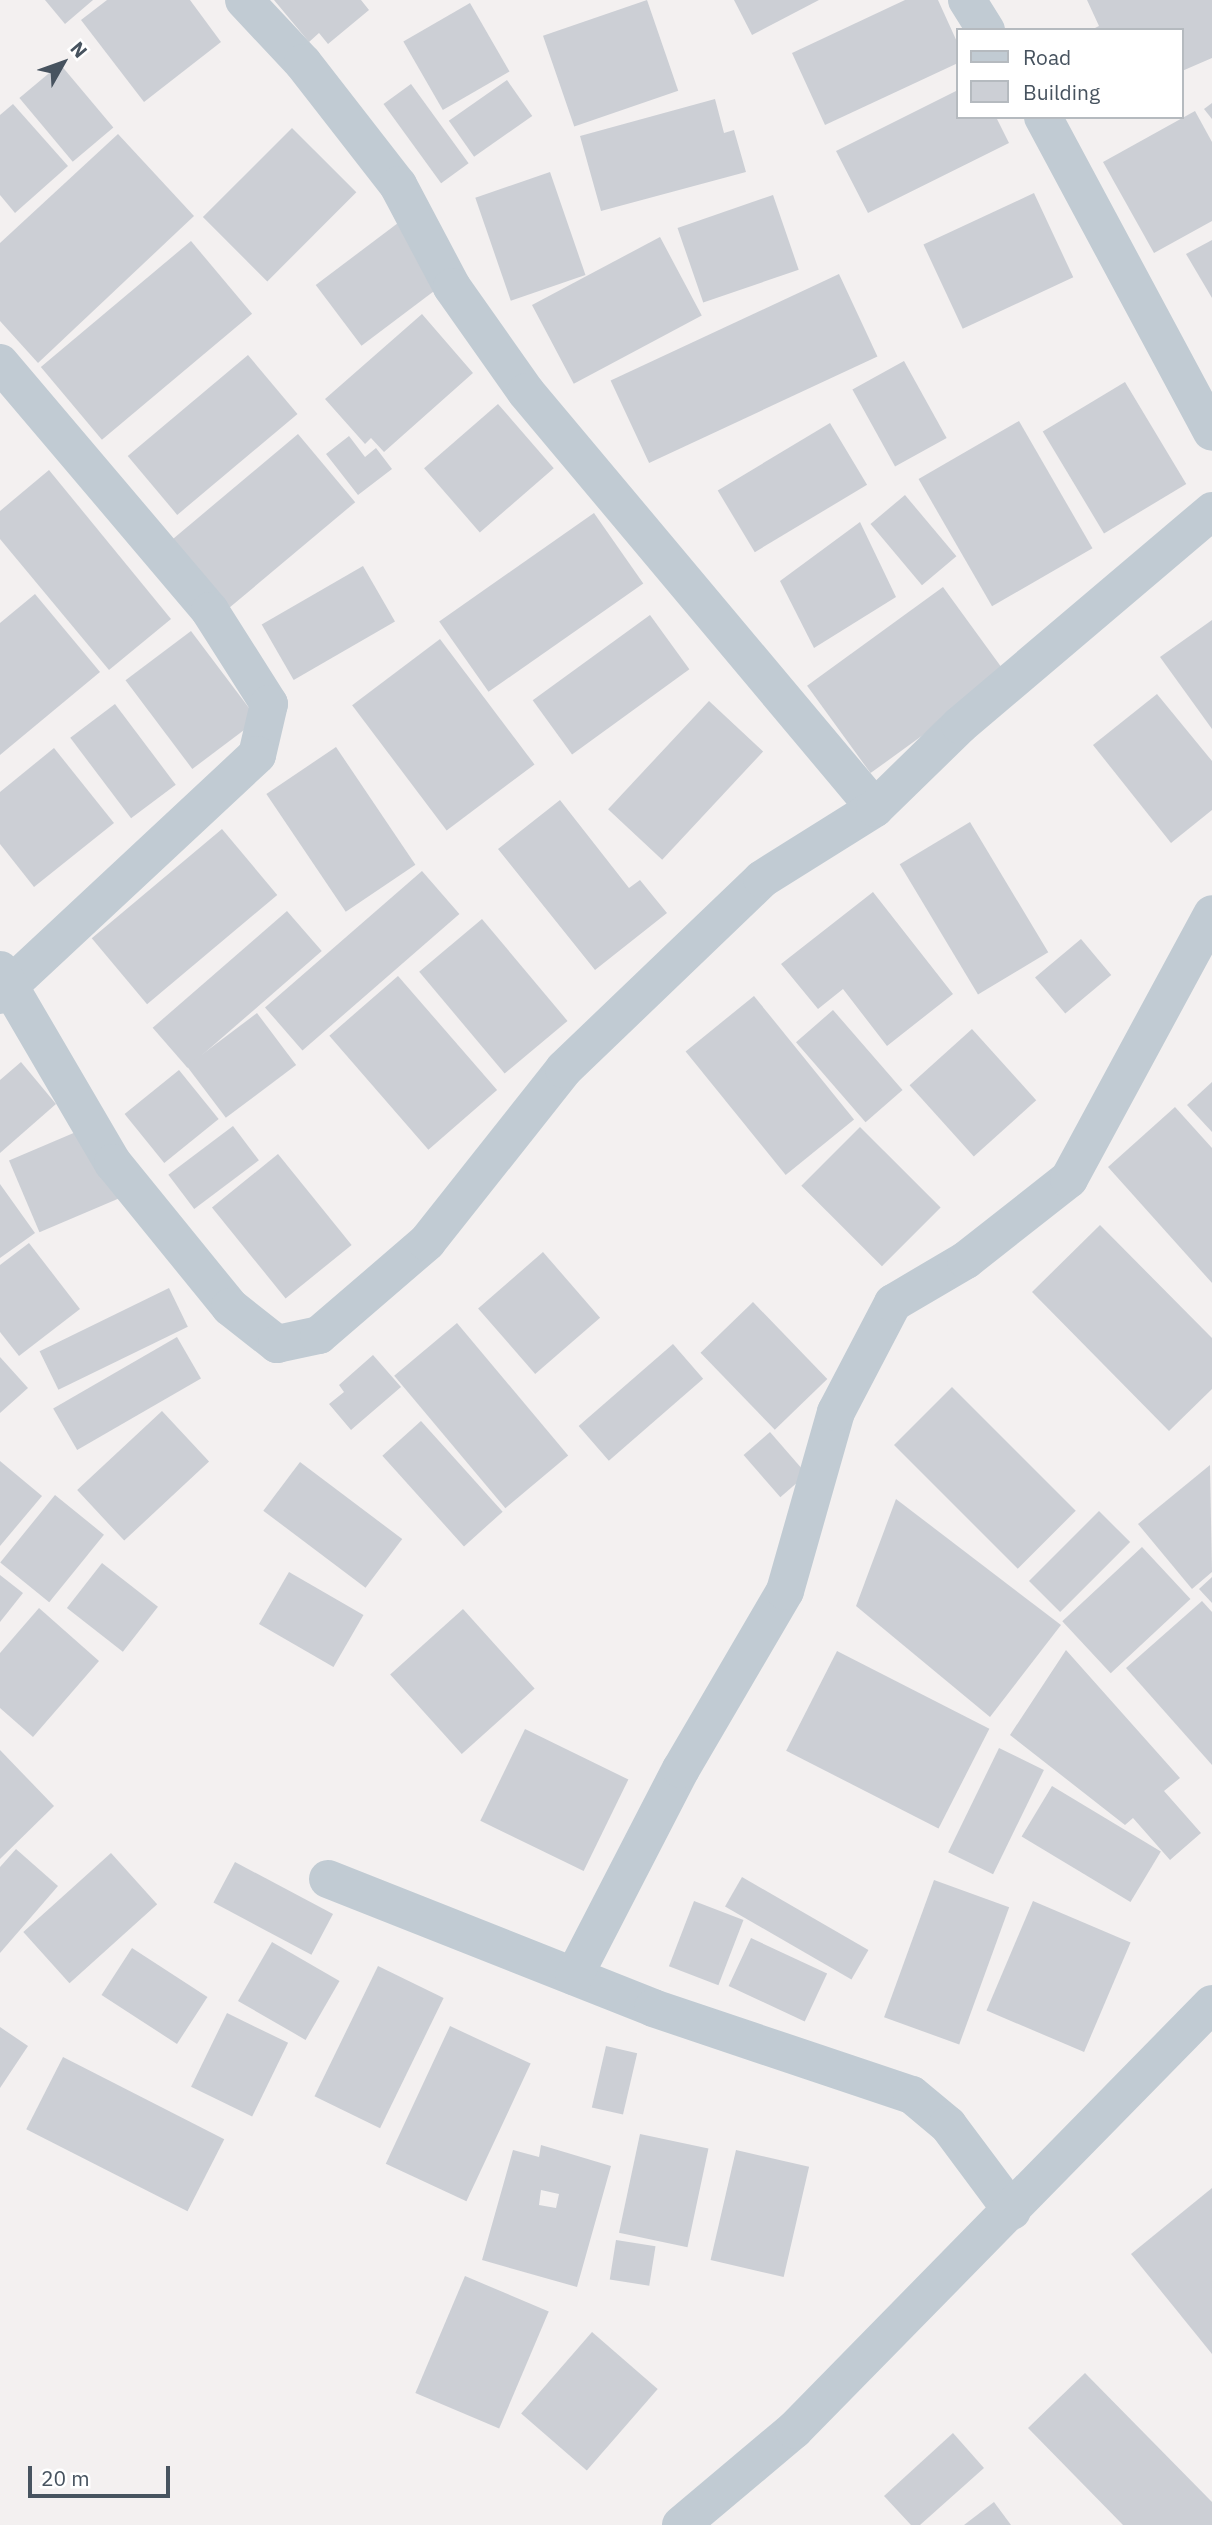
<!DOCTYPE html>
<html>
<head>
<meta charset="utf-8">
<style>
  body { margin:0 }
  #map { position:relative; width:1212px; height:2525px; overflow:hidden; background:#f3f0f0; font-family:"IBM Plex Sans",sans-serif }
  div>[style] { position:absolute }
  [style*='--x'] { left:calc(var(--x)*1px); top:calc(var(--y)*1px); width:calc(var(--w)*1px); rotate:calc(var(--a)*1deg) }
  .building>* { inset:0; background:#cccfd5; transform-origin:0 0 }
  .minor>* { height:38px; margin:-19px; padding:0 19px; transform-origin:19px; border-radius:19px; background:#c1cbd3 }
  span { translate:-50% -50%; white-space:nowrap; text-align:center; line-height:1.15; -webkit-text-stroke:5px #fff; paint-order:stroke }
  .legend { position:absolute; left:956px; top:28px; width:228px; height:91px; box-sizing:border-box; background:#fff; border:2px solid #b5babf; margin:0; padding:9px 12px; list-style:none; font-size:21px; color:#47535f }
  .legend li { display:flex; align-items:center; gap:14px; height:35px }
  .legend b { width:35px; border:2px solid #b5babf }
  .north { position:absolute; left:28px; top:28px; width:70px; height:70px; -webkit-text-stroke:5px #fff; paint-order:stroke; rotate:50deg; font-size:19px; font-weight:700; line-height:28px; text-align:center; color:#47535f }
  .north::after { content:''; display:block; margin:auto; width:24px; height:32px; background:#47535f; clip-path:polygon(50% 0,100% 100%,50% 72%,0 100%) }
  .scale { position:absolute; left:28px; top:2466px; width:142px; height:32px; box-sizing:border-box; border:4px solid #47535f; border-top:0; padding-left:9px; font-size:21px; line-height:24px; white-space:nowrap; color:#47535f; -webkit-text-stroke:5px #fff; paint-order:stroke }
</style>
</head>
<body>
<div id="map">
  <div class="building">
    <i style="clip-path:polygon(45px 0,93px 0,65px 24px)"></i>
    <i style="clip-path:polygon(107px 0,190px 0,221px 42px,144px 102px,81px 20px)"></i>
    <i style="clip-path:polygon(274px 0,361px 0,369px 10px,328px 44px,319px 33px,309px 42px)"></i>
    <i style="left:647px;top:0;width:96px;height:110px;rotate:71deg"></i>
    <i style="clip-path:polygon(734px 0,819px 0,752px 35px)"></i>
    <i style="clip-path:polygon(905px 0,938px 0,958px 44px,958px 63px,825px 125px,792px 53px)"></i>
    <i style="clip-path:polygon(1087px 0,1212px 0,1212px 58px,1182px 71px,1182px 30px,1091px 30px,1099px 26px)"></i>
    <i style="left:470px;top:3px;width:79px;height:77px;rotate:60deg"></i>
    <i style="left:60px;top:64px;width:83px;height:53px;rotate:50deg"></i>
    <i style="left:507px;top:80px;width:44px;height:71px;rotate:55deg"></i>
    <i style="left:411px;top:84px;width:98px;height:34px;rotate:54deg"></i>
    <i style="clip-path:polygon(958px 90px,958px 117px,996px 117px,1009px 143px,868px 213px,836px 151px)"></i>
    <i style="clip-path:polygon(715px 99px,724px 133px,734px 130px,746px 172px,601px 211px,580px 136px)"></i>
    <i style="clip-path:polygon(1212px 103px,1212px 119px,1204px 109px)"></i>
    <i style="clip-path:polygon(13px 104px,68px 166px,15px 213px,0 195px,0 115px)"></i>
    <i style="clip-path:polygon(1195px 111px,1212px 142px,1212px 221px,1154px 253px,1103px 162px)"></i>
    <i style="left:292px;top:128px;width:91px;height:126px;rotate:45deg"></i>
    <i style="clip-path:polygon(118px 134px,194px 216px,38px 363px,0 321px,0 243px)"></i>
    <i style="left:550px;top:172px;width:109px;height:79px;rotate:71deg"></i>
    <i style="left:1034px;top:193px;width:93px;height:122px;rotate:65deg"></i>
    <i style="left:773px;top:195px;width:79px;height:101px;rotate:71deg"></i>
    <i style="left:398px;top:223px;width:76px;height:103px;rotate:53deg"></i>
    <i style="left:660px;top:237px;width:89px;height:145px;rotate:62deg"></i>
    <i style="clip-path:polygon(1212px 240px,1212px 298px,1186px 254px)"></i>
    <i style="left:191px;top:241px;width:95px;height:196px;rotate:50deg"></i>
    <i style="left:839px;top:274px;width:91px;height:252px;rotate:65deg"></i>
    <i style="clip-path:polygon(422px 314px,473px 373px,384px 452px,371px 438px,365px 444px,325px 399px)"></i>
    <i style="left:248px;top:355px;width:77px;height:157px;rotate:50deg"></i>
    <i style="left:904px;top:361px;width:88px;height:59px;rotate:61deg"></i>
    <i style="left:1125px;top:382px;width:119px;height:96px;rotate:59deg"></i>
    <i style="left:498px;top:404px;width:85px;height:98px;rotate:49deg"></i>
    <i style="left:1019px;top:421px;width:147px;height:116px;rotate:60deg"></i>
    <i style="left:830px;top:423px;width:72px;height:131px;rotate:59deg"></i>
    <i style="left:298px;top:434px;width:89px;height:164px;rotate:50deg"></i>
    <i style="clip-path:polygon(349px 436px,365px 457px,376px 448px,392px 469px,358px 495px,326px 454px)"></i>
    <i style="clip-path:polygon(49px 470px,171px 619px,109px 670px,0 539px,0 511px)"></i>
    <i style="left:905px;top:495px;width:80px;height:45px;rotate:50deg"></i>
    <i style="left:594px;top:513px;width:86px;height:189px;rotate:55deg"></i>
    <i style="clip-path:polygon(860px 522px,896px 597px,814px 648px,780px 581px)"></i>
    <i style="left:363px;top:566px;width:64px;height:117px;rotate:60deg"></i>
    <i style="left:943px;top:587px;width:108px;height:168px;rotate:54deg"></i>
    <i style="clip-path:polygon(35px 594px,100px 672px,0 755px,0 623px)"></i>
    <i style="left:650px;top:615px;width:67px;height:145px;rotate:54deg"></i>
    <i style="clip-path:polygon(1212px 620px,1212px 729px,1160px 657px)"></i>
    <i style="left:191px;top:631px;width:111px;height:82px;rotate:53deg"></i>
    <i style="left:440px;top:639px;width:157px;height:110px;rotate:53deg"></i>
    <i style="clip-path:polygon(1157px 694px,1212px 761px,1212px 810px,1171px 843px,1093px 745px)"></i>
    <i style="left:709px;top:701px;width:74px;height:148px;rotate:43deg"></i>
    <i style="left:115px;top:704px;width:101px;height:56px;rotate:53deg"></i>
    <i style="left:336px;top:747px;width:142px;height:84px;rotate:56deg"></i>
    <i style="clip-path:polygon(54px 748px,114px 823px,34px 887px,0 844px,0 792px)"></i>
    <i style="clip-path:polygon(560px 800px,629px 888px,640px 880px,667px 913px,595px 970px,498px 849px)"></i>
    <i style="left:970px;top:822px;width:152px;height:82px;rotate:59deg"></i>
    <i style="left:222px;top:829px;width:86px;height:170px;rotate:50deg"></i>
    <i style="left:422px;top:871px;width:57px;height:208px;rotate:49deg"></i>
    <i style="clip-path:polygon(873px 892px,953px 994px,887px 1046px,843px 989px,818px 1009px,781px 964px)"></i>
    <i style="left:287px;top:911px;width:53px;height:178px;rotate:49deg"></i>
    <i style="left:482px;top:919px;width:133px;height:82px;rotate:50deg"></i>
    <i style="left:1081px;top:939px;width:47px;height:60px;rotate:50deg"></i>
    <i style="left:398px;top:976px;width:151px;height:91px;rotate:49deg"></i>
    <i style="left:754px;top:996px;width:159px;height:88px;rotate:51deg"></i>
    <i style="left:833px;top:1010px;width:106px;height:49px;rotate:49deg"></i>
    <i style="left:257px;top:1013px;width:65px;height:88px;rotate:53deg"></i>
    <i style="left:972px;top:1029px;width:96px;height:84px;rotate:48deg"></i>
    <i style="clip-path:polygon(21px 1062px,56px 1104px,0 1153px,0 1080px)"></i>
    <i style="left:179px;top:1070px;width:63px;height:70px;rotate:51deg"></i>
    <i style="clip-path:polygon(1212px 1082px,1212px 1132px,1187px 1105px)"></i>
    <i style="clip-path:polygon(1175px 1107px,1212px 1148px,1212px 1283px,1108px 1167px)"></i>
    <i style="left:90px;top:1126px;width:78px;height:88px;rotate:67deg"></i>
    <i style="left:233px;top:1126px;width:43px;height:81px;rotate:53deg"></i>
    <i style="left:860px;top:1127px;width:114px;height:83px;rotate:45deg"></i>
    <i style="left:278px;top:1154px;width:117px;height:85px;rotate:51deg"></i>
    <i style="clip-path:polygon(0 1184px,35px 1233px,0 1258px)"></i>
    <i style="clip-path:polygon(1100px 1225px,1212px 1338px,1212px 1389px,1169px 1431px,1032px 1292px)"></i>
    <i style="clip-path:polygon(29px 1243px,80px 1309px,19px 1356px,0 1332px,0 1265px)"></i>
    <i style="left:543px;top:1252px;width:87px;height:86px;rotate:49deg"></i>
    <i style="left:169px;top:1288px;width:43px;height:144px;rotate:64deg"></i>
    <i style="left:753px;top:1302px;width:107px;height:73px;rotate:46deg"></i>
    <i style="left:457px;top:1323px;width:173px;height:82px;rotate:50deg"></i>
    <i style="left:177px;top:1337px;width:48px;height:143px;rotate:60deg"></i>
    <i style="left:673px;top:1344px;width:46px;height:125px;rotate:49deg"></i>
    <i style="clip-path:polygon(373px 1355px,401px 1387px,351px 1430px,329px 1404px,344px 1392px,339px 1385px)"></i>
    <i style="clip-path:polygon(0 1357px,28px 1388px,0 1413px)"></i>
    <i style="left:952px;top:1387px;width:175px;height:82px;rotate:45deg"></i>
    <i style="left:162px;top:1411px;width:69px;height:116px;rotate:47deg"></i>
    <i style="left:421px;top:1421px;width:122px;height:52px;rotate:48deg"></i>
    <i style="left:770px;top:1432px;width:56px;height:35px;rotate:49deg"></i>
    <i style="clip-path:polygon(0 1461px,42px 1496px,0 1546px)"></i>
    <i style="left:300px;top:1462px;width:128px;height:61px;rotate:37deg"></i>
    <i style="clip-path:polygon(1210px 1465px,1212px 1572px,1192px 1589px,1138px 1524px)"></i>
    <i style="left:55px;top:1495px;width:63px;height:87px;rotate:39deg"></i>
    <i style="clip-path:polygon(896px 1499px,1061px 1625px,990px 1717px,856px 1606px)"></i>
    <i style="left:1099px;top:1511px;width:44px;height:99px;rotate:45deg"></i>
    <i style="left:1142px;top:1547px;width:71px;height:109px;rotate:47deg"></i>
    <i style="left:102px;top:1563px;width:71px;height:57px;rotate:38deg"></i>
    <i style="left:289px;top:1572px;width:86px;height:60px;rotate:30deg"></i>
    <i style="clip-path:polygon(0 1575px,23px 1593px,0 1622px)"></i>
    <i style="clip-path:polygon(1212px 1577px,1212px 1603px,1199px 1589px)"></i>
    <i style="clip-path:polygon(1202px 1601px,1212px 1612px,1212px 1765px,1126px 1668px)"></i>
    <i style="clip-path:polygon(39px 1608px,99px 1661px,33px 1737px,0 1708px,0 1653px)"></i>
    <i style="left:463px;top:1609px;width:107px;height:98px;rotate:48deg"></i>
    <i style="clip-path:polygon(1066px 1650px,1180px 1778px,1164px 1791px,1201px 1833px,1170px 1860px,1133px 1818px,1125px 1825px,1010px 1735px)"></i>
    <i style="left:837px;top:1651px;width:171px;height:112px;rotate:27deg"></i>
    <i style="left:525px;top:1729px;width:115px;height:102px;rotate:26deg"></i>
    <i style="left:999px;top:1748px;width:50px;height:116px;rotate:26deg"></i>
    <i style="clip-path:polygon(0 1750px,54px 1806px,0 1859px)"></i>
    <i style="left:1052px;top:1786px;width:127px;height:59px;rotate:31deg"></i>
    <i style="clip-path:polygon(16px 1849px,58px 1886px,0 1953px,0 1867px)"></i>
    <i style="left:111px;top:1853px;width:69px;height:118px;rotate:48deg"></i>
    <i style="left:235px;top:1862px;width:111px;height:46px;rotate:28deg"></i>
    <i style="left:742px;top:1877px;width:146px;height:34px;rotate:30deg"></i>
    <i style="left:934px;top:1880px;width:80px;height:146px;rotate:20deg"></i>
    <i style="left:694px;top:1901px;width:53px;height:70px;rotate:21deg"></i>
    <i style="left:1033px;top:1901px;width:106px;height:119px;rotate:23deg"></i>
    <i style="left:751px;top:1938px;width:84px;height:53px;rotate:25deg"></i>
    <i style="left:272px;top:1942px;width:78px;height:68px;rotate:30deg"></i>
    <i style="left:132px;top:1948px;width:90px;height:56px;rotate:33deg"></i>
    <i style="left:378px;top:1966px;width:73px;height:145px;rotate:26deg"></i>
    <i style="left:227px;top:2013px;width:68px;height:82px;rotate:26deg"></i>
    <i style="left:450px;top:2026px;width:89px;height:152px;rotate:25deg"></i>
    <i style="clip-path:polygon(0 2027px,28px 2046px,0 2088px)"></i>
    <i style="left:606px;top:2046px;width:32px;height:63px;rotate:13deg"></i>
    <i style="left:63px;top:2057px;width:181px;height:81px;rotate:27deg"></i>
    <i style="left:640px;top:2134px;width:70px;height:101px;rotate:12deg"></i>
    <i style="clip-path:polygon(evenodd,541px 2145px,611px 2166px,577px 2287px,482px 2260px,513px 2150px,539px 2157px,541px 2145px,541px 2190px,559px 2194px,556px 2208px,539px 2205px,541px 2190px)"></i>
    <i style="left:736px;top:2150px;width:75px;height:113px;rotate:13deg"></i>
    <i style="clip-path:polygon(1212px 2188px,1212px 2354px,1131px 2254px)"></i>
    <i style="left:616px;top:2240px;width:40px;height:40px;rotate:9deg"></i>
    <i style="left:465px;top:2276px;width:91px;height:127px;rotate:23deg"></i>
    <i style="left:592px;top:2332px;width:87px;height:108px;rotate:41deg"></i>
    <i style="clip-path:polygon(1085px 2373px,1212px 2502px,1212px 2525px,1123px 2525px,1028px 2428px)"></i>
    <i style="clip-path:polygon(953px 2433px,984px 2468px,920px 2525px,911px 2525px,884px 2496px)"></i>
    <i style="clip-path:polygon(994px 2502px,1011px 2525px,964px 2525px)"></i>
  </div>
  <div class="minor">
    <i style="--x:244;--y:0;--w:86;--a:46.9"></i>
    <i style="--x:303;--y:63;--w:155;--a:52.1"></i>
    <i style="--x:398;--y:185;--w:115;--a:62.1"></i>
    <i style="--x:452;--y:287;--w:128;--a:54.8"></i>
    <i style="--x:526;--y:392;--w:543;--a:50.01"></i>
    <i style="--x:967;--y:0;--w:36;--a:58"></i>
    <i style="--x:1043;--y:117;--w:357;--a:61.8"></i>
    <i style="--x:0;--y:363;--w:325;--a:49.7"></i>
    <i style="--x:210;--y:611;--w:110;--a:57.6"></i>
    <i style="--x:269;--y:704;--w:52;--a:103.2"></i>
    <i style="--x:257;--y:755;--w:352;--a:137"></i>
    <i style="--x:0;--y:970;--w:224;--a:59.7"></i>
    <i style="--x:113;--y:1163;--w:186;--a:50.9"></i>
    <i style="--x:230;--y:1307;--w:60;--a:38.2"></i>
    <i style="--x:277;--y:1344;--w:43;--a:-12.1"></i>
    <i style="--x:319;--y:1335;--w:143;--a:-40.7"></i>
    <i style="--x:427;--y:1242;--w:221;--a:-51.6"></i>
    <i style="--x:564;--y:1069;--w:274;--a:-43.8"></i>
    <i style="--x:762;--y:879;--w:133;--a:-32.1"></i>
    <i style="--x:875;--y:808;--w:119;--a:-44.3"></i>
    <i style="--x:960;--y:725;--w:331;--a:-40.3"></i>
    <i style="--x:328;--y:1879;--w:350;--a:21.6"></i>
    <i style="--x:653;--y:2008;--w:273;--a:18.6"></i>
    <i style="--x:912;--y:2095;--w:47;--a:39.8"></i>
    <i style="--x:948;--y:2125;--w:107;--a:53.3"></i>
    <i style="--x:574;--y:1976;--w:233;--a:-62.7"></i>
    <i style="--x:681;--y:1769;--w:206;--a:-59.7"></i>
    <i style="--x:785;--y:1591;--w:186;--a:-74.1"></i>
    <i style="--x:836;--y:1412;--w:123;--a:-62.4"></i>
    <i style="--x:893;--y:1303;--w:85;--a:-30.5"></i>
    <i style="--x:966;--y:1260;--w:131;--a:-38.2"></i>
    <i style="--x:1069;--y:1179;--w:301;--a:-61.6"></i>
    <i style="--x:681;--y:2525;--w:148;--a:-40.1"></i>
    <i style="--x:794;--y:2430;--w:597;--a:-45.54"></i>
  </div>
  <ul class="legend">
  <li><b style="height:9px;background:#c1cbd3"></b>Road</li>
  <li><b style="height:19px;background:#cccfd5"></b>Building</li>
  </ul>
  <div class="north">N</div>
  <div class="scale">20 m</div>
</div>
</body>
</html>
